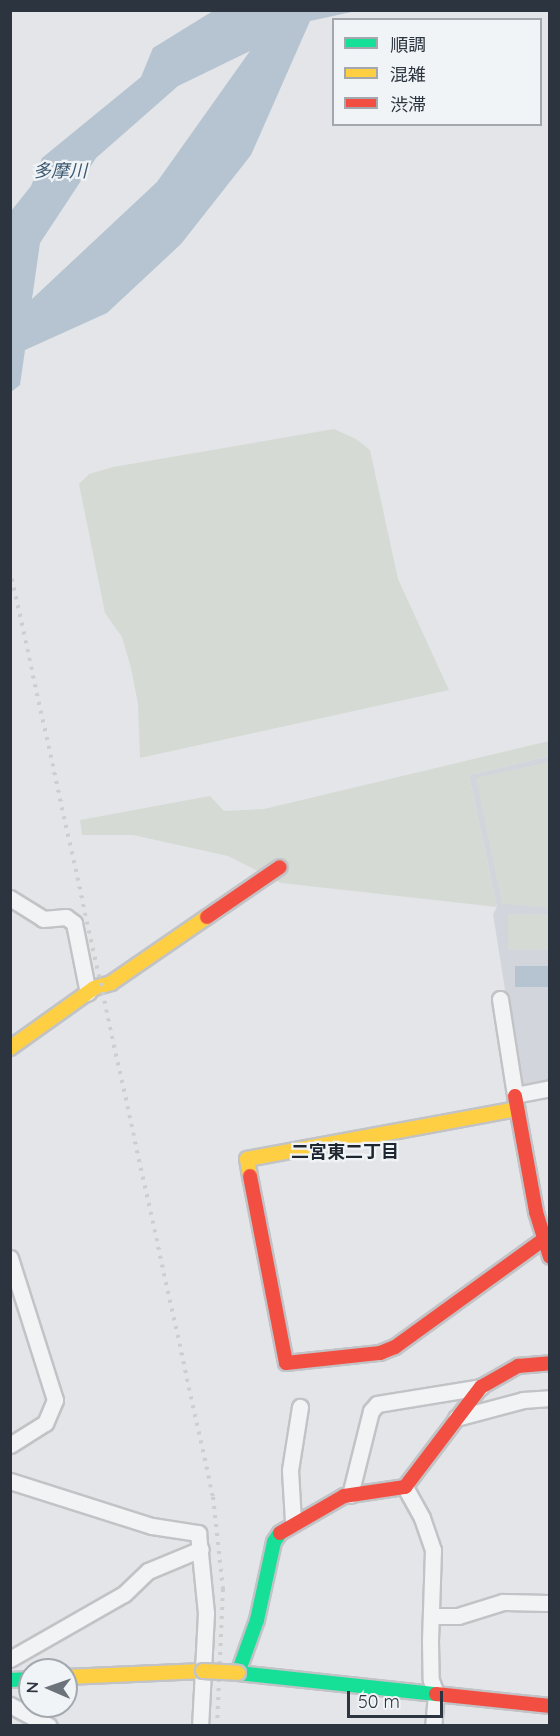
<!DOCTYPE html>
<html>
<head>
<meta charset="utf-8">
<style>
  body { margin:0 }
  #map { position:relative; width:560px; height:1736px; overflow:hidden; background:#e3e5e8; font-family:Quicksand,"Noto Sans JP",sans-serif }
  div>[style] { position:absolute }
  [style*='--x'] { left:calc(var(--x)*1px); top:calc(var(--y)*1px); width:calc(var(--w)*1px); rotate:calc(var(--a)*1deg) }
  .built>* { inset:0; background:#d2d5db }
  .green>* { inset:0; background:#d5dbd4; transform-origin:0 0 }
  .water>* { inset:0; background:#b5c4d0; transform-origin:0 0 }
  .roads { filter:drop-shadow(2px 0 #c2c3c6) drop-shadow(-2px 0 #c2c3c6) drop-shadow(0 2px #c2c3c6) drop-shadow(0 -2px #c2c3c6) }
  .street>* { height:15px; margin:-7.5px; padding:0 7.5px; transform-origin:7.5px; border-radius:7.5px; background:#f2f3f5 }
  .fast>* { height:14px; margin:-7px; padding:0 7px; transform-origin:7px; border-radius:7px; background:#16e098 }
  .slow>* { height:14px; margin:-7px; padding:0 7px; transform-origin:7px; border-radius:7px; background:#ffcf43 }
  .jam>* { height:14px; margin:-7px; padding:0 7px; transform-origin:7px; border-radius:7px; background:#f24e42 }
  .rail>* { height:4px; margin-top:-2px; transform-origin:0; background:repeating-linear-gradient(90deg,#cccecf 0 3px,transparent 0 9px) }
  .bridges { filter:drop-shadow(2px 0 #c2c3c6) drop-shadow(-2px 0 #c2c3c6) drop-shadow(0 2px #c2c3c6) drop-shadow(0 -2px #c2c3c6) }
  .slow-bridge>* { height:14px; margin:-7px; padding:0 7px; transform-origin:7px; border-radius:7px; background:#ffcf43 }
  span { translate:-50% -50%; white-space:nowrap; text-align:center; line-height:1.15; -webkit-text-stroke:4.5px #f1f4f7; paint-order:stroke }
  .water-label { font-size:18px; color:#3a576f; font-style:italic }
  .neighbourhood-label { font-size:18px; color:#1e2630; font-weight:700 }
  .frame { position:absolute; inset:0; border:12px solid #2c353f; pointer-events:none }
  .legend { position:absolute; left:332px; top:18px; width:210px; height:108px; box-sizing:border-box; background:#f1f4f7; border:2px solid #a2a8ad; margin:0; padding:8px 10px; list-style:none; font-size:18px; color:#2c353f }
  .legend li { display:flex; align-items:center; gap:12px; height:30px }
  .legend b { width:30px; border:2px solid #a2a8ad }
  .north { position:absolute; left:18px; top:1658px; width:60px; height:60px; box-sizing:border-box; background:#f1f4f7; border:2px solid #a2a8ad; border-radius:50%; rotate:272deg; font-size:16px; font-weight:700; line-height:24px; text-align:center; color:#2c353f }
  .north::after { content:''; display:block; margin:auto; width:21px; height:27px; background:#6c737a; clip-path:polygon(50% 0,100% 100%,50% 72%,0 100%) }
  .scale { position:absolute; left:347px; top:1691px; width:96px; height:27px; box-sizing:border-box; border:3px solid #2c353f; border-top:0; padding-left:8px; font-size:18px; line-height:21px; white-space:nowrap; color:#2c353f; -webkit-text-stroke:4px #f1f4f7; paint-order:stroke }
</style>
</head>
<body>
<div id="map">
  <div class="built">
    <i style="clip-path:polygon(549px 756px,549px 1083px,526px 1087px,520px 1084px,493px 914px,497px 907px,469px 775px)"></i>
  </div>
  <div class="green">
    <i style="clip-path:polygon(334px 429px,356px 439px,370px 450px,398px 579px,449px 690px,140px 758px,138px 704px,131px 668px,122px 637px,105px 613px,79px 484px,89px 474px,113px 467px)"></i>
    <i style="clip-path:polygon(549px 741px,549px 756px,469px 775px,497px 907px,281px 883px,228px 856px,133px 835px,82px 835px,80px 820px,210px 796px,224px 811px,264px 809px)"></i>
    <i style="clip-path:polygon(549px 762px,549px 908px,502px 904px,476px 778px)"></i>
    <i style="left:549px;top:914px;width:36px;height:41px;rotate:90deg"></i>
  </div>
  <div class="water">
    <i style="clip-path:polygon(evenodd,213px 11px,356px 11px,310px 21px,251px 155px,181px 244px,107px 313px,25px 350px,20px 385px,11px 392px,11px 211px,31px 186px,42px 158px,141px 77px,153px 48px,213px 11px,250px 51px,157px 182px,32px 299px,40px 243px,96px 158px,178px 86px,250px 51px)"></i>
    <i style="left:549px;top:966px;width:21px;height:34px;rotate:90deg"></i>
  </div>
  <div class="roads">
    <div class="street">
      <i style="--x:10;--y:898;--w:39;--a:32"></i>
      <i style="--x:43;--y:919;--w:23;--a:-5"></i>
      <i style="--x:66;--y:917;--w:10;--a:37"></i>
      <i style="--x:74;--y:923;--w:71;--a:78.7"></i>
      <i style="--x:500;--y:999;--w:97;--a:81.1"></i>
      <i style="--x:515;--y:1095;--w:36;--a:-11"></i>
      <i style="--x:10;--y:1258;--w:149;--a:72.4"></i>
      <i style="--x:55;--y:1400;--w:25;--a:113"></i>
      <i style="--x:45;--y:1423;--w:41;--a:147.8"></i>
      <i style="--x:456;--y:1418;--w:69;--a:-15"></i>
      <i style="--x:523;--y:1400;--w:27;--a:-4"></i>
      <i style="--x:10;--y:1481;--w:149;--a:17.6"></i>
      <i style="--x:152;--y:1526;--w:47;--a:8.7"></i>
      <i style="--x:198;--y:1533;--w:80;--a:84.3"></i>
      <i style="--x:206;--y:1613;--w:113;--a:93"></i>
      <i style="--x:405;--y:1487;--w:35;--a:61"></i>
      <i style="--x:422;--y:1518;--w:34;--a:71"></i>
      <i style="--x:433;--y:1550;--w:91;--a:91.9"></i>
      <i style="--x:430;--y:1641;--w:39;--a:89"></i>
      <i style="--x:431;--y:1680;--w:15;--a:70"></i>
      <i style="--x:436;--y:1694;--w:32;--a:95"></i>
      <i style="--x:350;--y:1495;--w:87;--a:-76"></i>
      <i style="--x:371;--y:1411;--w:9;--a:-49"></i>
      <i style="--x:377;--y:1404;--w:105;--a:-9.3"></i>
      <i style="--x:293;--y:1521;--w:51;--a:-93.4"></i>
      <i style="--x:290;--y:1470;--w:64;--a:-81"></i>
      <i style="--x:431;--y:1616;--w:27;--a:0"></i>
      <i style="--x:458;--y:1616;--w:47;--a:-17.3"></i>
      <i style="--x:503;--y:1602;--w:47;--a:1.2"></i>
      <i style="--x:10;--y:1659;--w:131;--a:-29.7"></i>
      <i style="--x:124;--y:1594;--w:33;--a:-44"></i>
      <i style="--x:148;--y:1571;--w:57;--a:-22.5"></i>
      <i style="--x:10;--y:1705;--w:44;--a:28.3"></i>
    </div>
    <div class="fast">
      <i style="--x:280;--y:1533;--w:11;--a:124"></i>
      <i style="--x:274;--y:1542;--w:80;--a:102.3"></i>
      <i style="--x:257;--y:1620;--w:56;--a:109.7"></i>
      <i style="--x:238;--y:1673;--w:199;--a:6.1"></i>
      <i style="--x:10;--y:1680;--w:20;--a:-3"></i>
    </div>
    <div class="slow">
      <i style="--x:10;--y:1048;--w:103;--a:-35.5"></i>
      <i style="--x:94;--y:988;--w:18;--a:-16"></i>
      <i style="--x:111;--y:983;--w:116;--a:-34.5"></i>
      <i style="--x:250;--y:1176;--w:17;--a:-100"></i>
      <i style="--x:247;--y:1159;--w:275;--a:-10.5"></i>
      <i style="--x:66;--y:1677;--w:137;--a:-2.5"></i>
    </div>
    <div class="jam">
      <i style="--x:207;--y:917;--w:88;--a:-34.4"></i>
      <i style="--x:515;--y:1096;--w:118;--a:79.7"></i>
      <i style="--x:536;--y:1212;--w:47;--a:72.7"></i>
      <i style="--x:250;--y:1176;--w:190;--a:79.1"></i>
      <i style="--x:286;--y:1363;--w:95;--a:-6.1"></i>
      <i style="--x:380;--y:1353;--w:16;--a:-22"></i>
      <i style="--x:395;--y:1347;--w:191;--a:-35.9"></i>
      <i style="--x:280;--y:1533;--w:74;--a:-30"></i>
      <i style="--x:344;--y:1496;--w:62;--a:-8.4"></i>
      <i style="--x:405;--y:1487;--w:126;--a:-52.8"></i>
      <i style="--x:481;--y:1387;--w:43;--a:-29.6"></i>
      <i style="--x:518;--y:1366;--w:32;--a:-5"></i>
      <i style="--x:436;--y:1694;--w:115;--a:6"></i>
    </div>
  </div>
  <div class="rail">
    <i style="--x:10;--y:570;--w:949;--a:77.65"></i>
    <i style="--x:213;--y:1497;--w:93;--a:83.8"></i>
    <i style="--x:223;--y:1589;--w:137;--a:92.5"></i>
  </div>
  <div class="bridges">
    <div class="slow-bridge">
      <i style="--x:203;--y:1671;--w:35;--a:3"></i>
    </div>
  </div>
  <div class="water-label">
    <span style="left:60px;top:171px">多摩川</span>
  </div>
  <div class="neighbourhood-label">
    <span style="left:345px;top:1152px">二宮東二丁目</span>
  </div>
  <div class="frame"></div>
  <ul class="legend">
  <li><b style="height:8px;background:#16e098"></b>順調</li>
  <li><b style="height:8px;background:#ffcf43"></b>混雑</li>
  <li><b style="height:8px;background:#f24e42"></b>渋滞</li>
  </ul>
  <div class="north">N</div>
  <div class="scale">50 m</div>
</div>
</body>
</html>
